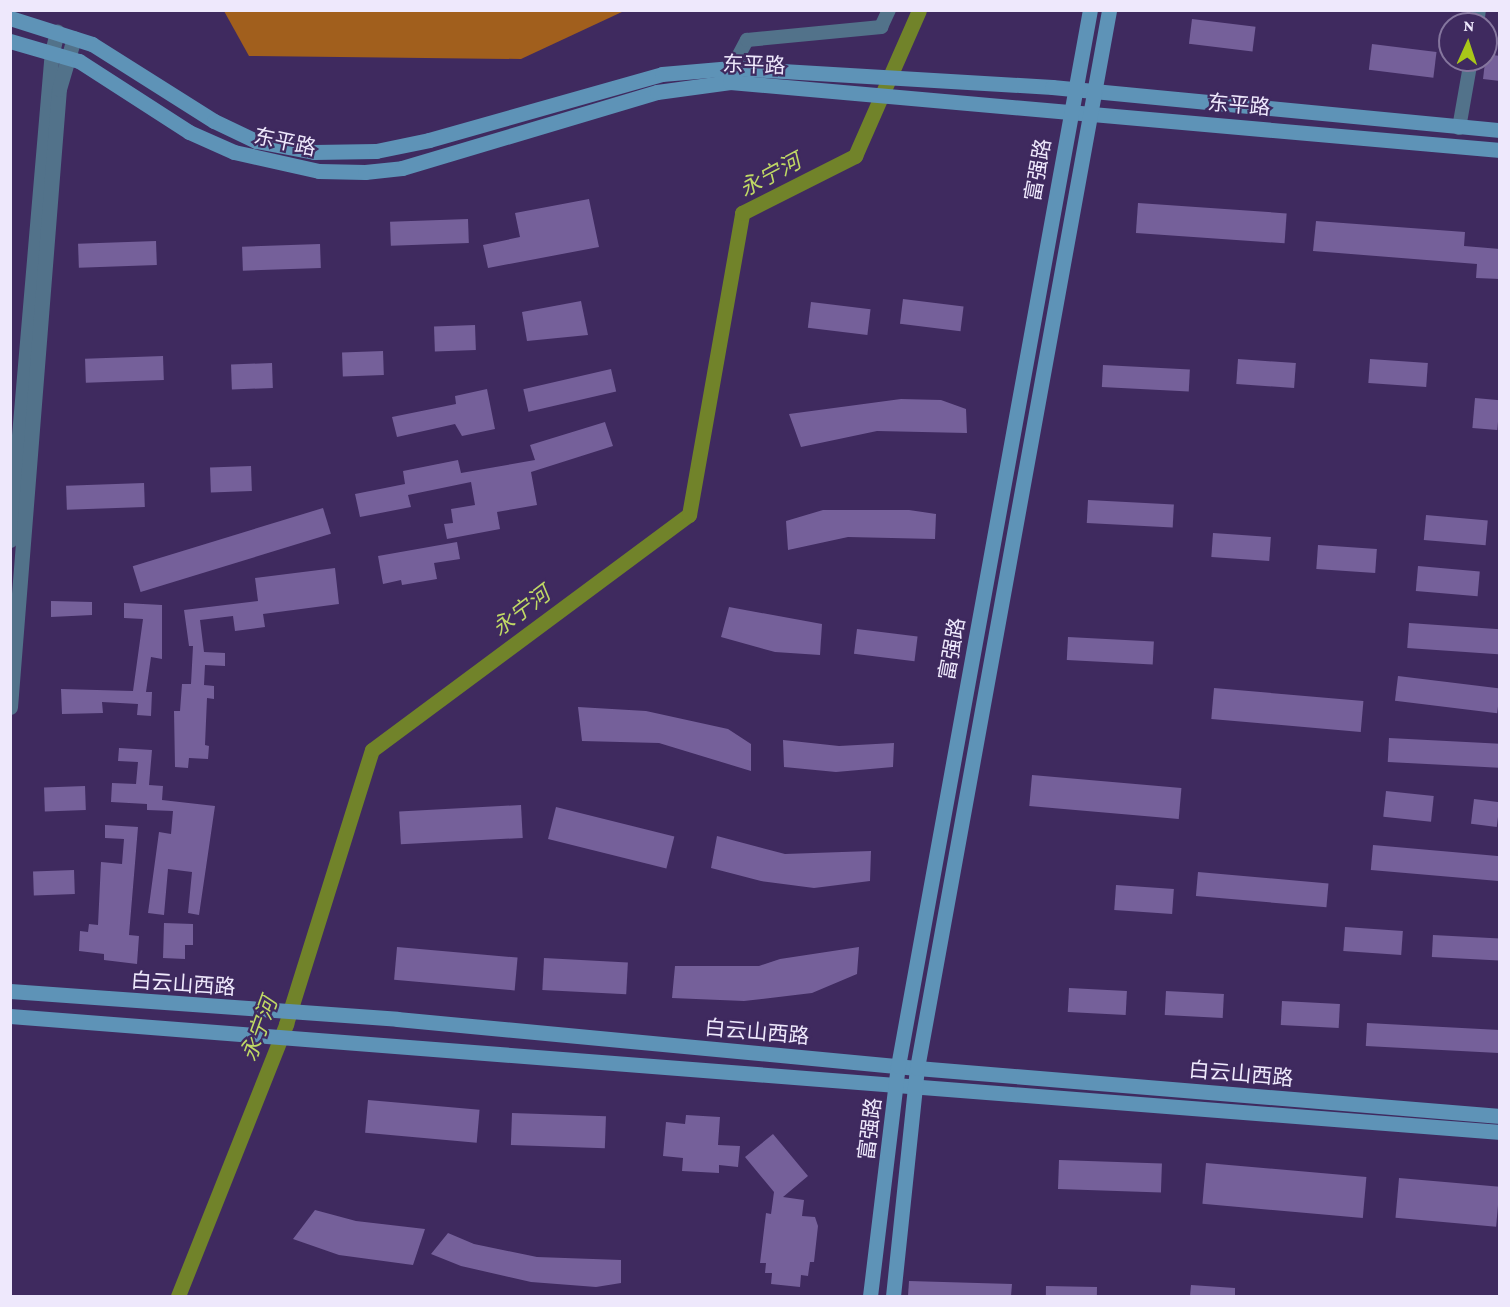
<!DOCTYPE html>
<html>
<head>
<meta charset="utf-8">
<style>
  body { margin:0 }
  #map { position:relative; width:1510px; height:1307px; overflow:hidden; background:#3f2a5f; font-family:"Crimson Pro","Noto Sans SC",serif }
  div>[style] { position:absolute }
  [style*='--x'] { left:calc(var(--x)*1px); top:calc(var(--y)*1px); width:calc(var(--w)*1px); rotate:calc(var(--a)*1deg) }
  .forest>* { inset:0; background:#a15f1d }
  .canal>* { height:15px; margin:-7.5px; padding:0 7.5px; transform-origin:7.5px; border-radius:7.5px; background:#71832a }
  .building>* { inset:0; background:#75609a; transform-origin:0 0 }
  .minor>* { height:14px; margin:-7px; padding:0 7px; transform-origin:7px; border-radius:7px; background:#52728a }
  .tertiary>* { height:15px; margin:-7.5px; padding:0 7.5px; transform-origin:7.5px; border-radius:7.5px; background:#52728a }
  .secondary>* { height:15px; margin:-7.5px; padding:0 7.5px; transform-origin:7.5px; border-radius:7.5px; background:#5e93b7 }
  span { translate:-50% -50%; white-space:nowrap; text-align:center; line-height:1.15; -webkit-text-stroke:4.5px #3f2a5f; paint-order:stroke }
  .street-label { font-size:21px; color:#eee8fc }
  .water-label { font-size:22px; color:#c0d965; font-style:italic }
  .frame { position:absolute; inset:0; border:12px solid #eee8fc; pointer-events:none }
  .north { position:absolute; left:1438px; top:12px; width:60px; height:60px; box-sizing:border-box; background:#3f2a5f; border:2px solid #85769e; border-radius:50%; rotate:3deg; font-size:16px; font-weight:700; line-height:24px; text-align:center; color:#eee8fc }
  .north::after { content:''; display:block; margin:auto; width:21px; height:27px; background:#a9c719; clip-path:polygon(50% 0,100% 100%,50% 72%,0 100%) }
</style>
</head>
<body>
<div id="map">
  <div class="forest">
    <i style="clip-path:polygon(224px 11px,624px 11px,521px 59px,249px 56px)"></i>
  </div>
  <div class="canal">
    <i style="--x:178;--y:1296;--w:293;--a:-68.3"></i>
    <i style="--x:286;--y:1024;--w:287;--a:-72.6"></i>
    <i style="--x:372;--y:750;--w:395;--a:-36.6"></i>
    <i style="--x:689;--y:515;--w:307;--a:-80"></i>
    <i style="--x:742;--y:213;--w:127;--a:-26.8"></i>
    <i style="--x:855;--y:156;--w:159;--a:-66.3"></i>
  </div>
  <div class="building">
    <i style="left:1192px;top:19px;width:64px;height:25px;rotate:7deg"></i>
    <i style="left:1372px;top:44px;width:65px;height:26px;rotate:7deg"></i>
    <i style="clip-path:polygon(1486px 54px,1500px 56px,1500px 81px,1483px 79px)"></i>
    <i style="clip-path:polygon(589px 199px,599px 247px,488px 268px,483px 245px,520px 237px,515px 213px)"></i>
    <i style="left:1138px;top:203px;width:149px;height:30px;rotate:4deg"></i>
    <i style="left:468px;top:219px;width:24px;height:78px;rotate:88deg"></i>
    <i style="clip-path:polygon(1316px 221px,1465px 232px,1464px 246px,1500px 249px,1500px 279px,1476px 278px,1477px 264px,1313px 251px)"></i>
    <i style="left:156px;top:241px;width:24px;height:78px;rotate:88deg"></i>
    <i style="left:320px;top:244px;width:24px;height:78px;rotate:88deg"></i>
    <i style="left:903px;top:299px;width:61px;height:25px;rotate:7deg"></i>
    <i style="clip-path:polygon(581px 301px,588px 335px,527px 341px,522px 312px)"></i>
    <i style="left:811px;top:302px;width:60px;height:26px;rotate:7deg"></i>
    <i style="left:475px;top:325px;width:25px;height:41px;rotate:88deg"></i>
    <i style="left:383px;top:351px;width:24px;height:41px;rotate:88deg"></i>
    <i style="left:163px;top:356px;width:24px;height:78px;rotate:88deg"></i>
    <i style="left:1238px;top:359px;width:58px;height:25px;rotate:4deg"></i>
    <i style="left:1370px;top:359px;width:58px;height:24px;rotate:4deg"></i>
    <i style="left:272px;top:363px;width:25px;height:41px;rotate:88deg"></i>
    <i style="left:1103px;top:365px;width:87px;height:22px;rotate:3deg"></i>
    <i style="left:611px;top:369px;width:23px;height:90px;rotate:77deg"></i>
    <i style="clip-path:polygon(487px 389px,495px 429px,462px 436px,455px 424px,397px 437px,392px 417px,456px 404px,455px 396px)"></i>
    <i style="left:1475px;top:398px;width:25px;height:30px;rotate:5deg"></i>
    <i style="clip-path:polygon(901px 399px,941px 400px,966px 409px,967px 433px,877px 431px,801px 447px,789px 414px)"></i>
    <i style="clip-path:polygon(605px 422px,613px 446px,531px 472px,537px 505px,497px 512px,500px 529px,447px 539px,444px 524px,453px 523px,451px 509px,475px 505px,471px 482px,408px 495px,411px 507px,360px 517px,355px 494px,405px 484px,403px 471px,458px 460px,461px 473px,535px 460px,530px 445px)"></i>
    <i style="left:251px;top:466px;width:25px;height:41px;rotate:88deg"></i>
    <i style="left:144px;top:483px;width:24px;height:78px;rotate:88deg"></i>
    <i style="left:1088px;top:500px;width:86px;height:23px;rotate:3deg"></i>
    <i style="left:323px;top:508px;width:27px;height:199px;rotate:73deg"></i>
    <i style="clip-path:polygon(823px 510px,909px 510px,936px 514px,935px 539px,848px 537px,788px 550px,786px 521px)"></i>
    <i style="left:1426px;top:515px;width:62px;height:25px;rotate:5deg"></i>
    <i style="left:1213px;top:533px;width:58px;height:24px;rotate:4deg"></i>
    <i style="clip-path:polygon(457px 542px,460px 559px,434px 563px,437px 579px,402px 585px,401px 580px,383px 584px,378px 556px)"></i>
    <i style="left:1318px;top:545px;width:59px;height:24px;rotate:4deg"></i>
    <i style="left:1418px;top:566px;width:62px;height:25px;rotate:5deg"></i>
    <i style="clip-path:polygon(335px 568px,339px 604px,263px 614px,265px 627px,235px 631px,233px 616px,200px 620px,204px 652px,225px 653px,225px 666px,205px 665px,204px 685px,214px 686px,214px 699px,207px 698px,205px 745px,209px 746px,208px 759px,189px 758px,188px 768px,175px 767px,174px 711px,180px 711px,182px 684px,191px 684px,193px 646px,189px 646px,184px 610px,258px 601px,255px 578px)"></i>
    <i style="clip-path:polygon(51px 601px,92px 602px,92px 615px,51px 617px)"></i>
    <i style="clip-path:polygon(124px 603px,162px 605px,162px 659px,151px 657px,146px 692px,152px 692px,151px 716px,137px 715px,138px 704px,102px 702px,103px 713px,62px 714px,61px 689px,133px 691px,143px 619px,124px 618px)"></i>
    <i style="clip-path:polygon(729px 607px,822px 624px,820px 655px,775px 652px,721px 637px)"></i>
    <i style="left:1409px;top:623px;width:91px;height:25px;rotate:4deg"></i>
    <i style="left:857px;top:629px;width:61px;height:25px;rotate:7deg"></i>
    <i style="left:1068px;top:637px;width:86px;height:23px;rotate:3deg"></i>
    <i style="left:1398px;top:676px;width:103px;height:25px;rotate:7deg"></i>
    <i style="left:1214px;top:688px;width:150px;height:31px;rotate:5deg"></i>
    <i style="clip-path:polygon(578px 707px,646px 711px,728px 729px,751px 744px,751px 771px,659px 743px,582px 741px)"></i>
    <i style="left:1389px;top:738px;width:111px;height:24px;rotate:3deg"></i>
    <i style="clip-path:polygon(783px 740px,839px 746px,894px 743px,893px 767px,836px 772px,784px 767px)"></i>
    <i style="clip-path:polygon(119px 748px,152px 750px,149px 785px,163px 786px,162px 800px,215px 806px,199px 915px,188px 913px,192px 872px,168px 869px,164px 915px,148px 913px,159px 832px,171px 834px,173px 811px,147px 810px,147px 804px,111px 802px,112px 783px,136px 784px,138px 762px,118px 761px)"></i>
    <i style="left:1032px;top:775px;width:150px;height:31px;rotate:5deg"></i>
    <i style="left:85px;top:786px;width:24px;height:41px;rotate:88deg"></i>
    <i style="left:1386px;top:791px;width:48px;height:26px;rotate:6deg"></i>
    <i style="left:1474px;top:799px;width:26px;height:25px;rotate:7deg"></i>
    <i style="left:521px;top:805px;width:33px;height:122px;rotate:87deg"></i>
    <i style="left:556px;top:807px;width:122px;height:33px;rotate:14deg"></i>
    <i style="clip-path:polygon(105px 825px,138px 827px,129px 935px,139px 936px,137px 964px,104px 960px,104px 954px,79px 951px,80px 931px,88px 932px,89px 924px,98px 925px,101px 862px,122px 864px,124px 839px,105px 838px)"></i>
    <i style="clip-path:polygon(717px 836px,785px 854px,871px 851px,870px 881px,814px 888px,761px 881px,711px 868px)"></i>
    <i style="left:1373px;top:845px;width:128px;height:25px;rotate:5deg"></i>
    <i style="left:74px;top:870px;width:24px;height:41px;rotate:88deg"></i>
    <i style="left:1198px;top:872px;width:131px;height:24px;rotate:5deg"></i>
    <i style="left:1116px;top:885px;width:58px;height:25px;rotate:4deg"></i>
    <i style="clip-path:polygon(164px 923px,193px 924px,193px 945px,185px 945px,185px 959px,163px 958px)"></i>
    <i style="left:1345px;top:927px;width:58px;height:24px;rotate:4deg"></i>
    <i style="left:1433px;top:935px;width:67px;height:22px;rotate:3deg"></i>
    <i style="left:397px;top:947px;width:121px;height:33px;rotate:5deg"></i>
    <i style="clip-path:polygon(859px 947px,857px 974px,812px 993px,744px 1001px,672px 998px,675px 966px,759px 966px,780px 959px)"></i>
    <i style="left:544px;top:958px;width:84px;height:32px;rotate:3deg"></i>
    <i style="left:1069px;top:988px;width:58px;height:24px;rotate:3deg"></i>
    <i style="left:1166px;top:991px;width:58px;height:24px;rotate:3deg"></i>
    <i style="left:1282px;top:1001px;width:58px;height:24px;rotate:3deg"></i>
    <i style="left:1367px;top:1023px;width:133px;height:23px;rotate:3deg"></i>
    <i style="left:368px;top:1100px;width:112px;height:33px;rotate:5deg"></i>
    <i style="left:512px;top:1113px;width:94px;height:32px;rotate:2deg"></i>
    <i style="clip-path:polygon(686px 1115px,720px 1117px,718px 1145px,740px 1146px,738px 1167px,719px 1165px,719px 1173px,682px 1171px,683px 1158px,663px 1156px,666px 1122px,685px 1124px)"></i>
    <i style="clip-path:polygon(773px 1134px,808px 1176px,783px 1197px,804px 1200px,802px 1216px,815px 1217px,818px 1226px,814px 1262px,810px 1262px,808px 1276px,801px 1275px,800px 1287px,771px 1284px,772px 1273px,765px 1273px,766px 1263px,760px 1263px,766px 1213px,771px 1214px,774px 1192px,745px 1157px)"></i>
    <i style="left:1059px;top:1160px;width:103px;height:29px;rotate:2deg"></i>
    <i style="left:1206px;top:1163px;width:161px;height:41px;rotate:5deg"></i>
    <i style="left:1399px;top:1178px;width:101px;height:40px;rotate:5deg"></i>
    <i style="clip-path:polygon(315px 1210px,356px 1221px,425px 1229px,413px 1265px,339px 1255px,293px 1239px)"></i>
    <i style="clip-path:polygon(448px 1233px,474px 1244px,537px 1257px,621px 1260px,621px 1283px,596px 1287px,531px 1282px,461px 1266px,431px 1254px)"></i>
    <i style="clip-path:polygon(909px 1281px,1012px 1284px,1011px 1296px,908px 1296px)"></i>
    <i style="clip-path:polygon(1191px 1285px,1235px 1288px,1235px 1296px,1190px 1296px)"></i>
    <i style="left:1046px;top:1286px;width:51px;height:10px;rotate:1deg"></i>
  </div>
  <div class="minor">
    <i style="--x:1477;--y:24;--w:14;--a:-82"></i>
    <i style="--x:732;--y:68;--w:32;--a:-62"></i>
    <i style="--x:747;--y:40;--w:135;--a:-5.5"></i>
    <i style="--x:881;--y:27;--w:19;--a:-65"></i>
    <i style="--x:1459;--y:128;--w:69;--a:-80"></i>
  </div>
  <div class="tertiary">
    <i style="--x:10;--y:540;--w:490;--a:-85.1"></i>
    <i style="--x:52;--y:52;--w:21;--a:-76"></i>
    <i style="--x:10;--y:707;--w:620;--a:-85.47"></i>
    <i style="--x:59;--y:89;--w:53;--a:-73.6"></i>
  </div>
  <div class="secondary">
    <i style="--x:10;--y:18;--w:86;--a:17.6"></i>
    <i style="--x:92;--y:44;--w:144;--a:32.3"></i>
    <i style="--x:214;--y:121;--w:47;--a:25.5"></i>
    <i style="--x:256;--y:141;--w:59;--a:10.7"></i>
    <i style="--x:314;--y:152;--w:62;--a:-0.9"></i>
    <i style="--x:376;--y:151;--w:54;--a:-11.7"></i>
    <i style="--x:429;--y:140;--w:242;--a:-15.8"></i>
    <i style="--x:662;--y:74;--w:70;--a:-4.9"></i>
    <i style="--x:732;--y:68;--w:321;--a:3.4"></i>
    <i style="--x:1052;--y:87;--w:450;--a:5.5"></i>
    <i style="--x:10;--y:41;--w:72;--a:16.2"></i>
    <i style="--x:79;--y:61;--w:131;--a:32.8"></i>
    <i style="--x:189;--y:132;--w:49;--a:24"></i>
    <i style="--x:234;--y:152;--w:87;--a:12.6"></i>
    <i style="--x:319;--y:171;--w:46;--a:1.2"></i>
    <i style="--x:365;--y:172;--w:37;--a:-6"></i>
    <i style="--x:402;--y:168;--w:266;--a:-16.6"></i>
    <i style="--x:657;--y:92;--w:74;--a:-7.8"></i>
    <i style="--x:730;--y:82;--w:773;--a:5.05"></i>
    <i style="--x:10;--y:991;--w:388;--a:4.1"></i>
    <i style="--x:397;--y:1019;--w:522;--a:5.38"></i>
    <i style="--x:917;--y:1068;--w:585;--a:4.71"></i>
    <i style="--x:10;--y:1016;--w:1495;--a:4.45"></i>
    <i style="--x:870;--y:1296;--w:232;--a:-83.1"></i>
    <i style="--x:898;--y:1066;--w:1073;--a:-79.7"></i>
    <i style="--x:893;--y:1296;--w:229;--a:-84"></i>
    <i style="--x:917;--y:1068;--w:1075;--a:-79.71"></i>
  </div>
  <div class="street-label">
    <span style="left:754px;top:65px;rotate:2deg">东平路</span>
    <span style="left:1239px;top:105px;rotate:5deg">东平路</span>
    <span style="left:285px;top:142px;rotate:12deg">东平路</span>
    <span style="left:1038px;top:170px;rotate:-80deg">富强路</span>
    <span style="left:952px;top:649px;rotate:-80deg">富强路</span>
    <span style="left:183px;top:984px;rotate:4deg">白云山西路</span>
    <span style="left:757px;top:1032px;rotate:5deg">白云山西路</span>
    <span style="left:1241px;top:1074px;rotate:5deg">白云山西路</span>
    <span style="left:870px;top:1129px;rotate:-83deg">富强路</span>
  </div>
  <div class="water-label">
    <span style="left:770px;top:175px;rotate:-28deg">永宁河</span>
    <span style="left:521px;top:611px;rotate:-37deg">永宁河</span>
    <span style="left:259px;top:1029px;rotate:-70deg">永宁河</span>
  </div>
  <div class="frame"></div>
  <div class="north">N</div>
</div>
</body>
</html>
